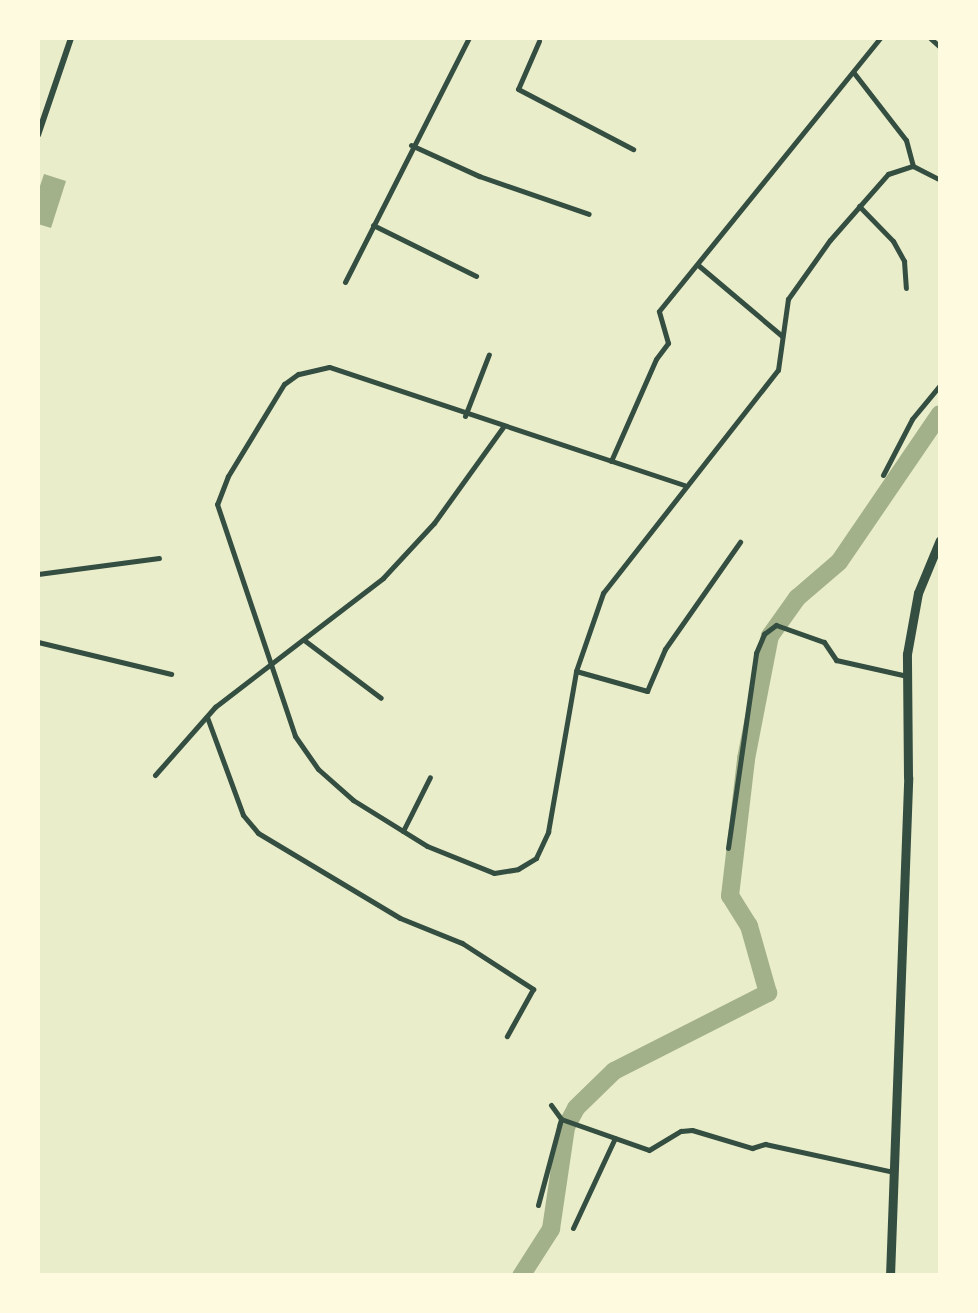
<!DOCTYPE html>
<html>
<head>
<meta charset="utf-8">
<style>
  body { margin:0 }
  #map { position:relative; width:978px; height:1313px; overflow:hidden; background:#e9edc9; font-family:Jost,sans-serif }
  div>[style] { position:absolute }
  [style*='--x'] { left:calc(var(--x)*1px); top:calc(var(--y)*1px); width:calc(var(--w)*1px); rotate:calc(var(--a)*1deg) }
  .water>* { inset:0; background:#a3b18a }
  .river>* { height:18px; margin:-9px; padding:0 9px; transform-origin:9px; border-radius:9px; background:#a3b18a }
  .minor>* { height:5px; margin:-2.5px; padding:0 2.5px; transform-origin:2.5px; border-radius:2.5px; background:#344e41 }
  .tertiary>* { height:6px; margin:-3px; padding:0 3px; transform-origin:3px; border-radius:3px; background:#344e41 }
  .primary>* { height:9px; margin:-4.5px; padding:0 4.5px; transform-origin:4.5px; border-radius:4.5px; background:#344e41 }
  span { translate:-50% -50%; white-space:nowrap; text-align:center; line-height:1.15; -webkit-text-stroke:8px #fefae0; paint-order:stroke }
  .frame { position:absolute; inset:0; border:40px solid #fefae0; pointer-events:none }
</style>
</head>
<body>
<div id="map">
  <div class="water">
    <i style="clip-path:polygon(44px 174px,66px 181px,51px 228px,38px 224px,38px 192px)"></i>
  </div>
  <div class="river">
    <i style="--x:521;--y:1276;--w:56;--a:-57.4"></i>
    <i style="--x:551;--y:1229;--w:103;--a:-81.6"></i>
    <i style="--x:566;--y:1127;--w:21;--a:-62"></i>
    <i style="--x:576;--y:1108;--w:53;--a:-44.2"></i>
    <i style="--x:614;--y:1071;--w:173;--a:-26.9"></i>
    <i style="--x:768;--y:993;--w:70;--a:-105.8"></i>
    <i style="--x:749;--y:926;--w:36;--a:-122"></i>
    <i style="--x:730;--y:896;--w:138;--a:-83.3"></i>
    <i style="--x:746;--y:759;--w:125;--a:-79"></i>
    <i style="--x:770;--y:636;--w:47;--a:-54.6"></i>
    <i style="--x:797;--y:598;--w:55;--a:-40.6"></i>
    <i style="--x:839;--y:562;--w:179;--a:-55.7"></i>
  </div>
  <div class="minor">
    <i style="--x:930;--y:38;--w:13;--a:42"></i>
    <i style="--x:539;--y:41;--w:52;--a:113.6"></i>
    <i style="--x:518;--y:89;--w:130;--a:27.6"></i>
    <i style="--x:854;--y:73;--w:85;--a:52.2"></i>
    <i style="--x:906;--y:140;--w:27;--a:75"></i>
    <i style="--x:411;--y:145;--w:75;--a:24.5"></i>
    <i style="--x:479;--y:176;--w:116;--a:19.1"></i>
    <i style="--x:859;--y:206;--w:49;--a:45.8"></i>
    <i style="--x:893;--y:241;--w:23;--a:61"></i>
    <i style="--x:904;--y:261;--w:27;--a:86"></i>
    <i style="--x:373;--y:225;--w:115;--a:26.3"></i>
    <i style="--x:698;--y:265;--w:110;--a:40.2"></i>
    <i style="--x:345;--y:282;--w:274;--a:-63.1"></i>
    <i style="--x:465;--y:416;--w:66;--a:-68.8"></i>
    <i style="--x:611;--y:461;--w:111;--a:-66.2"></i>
    <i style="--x:656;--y:359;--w:20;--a:-53"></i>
    <i style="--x:668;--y:343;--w:33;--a:-106"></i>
    <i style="--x:659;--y:311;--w:351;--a:-51"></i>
    <i style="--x:883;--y:475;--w:63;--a:-62.6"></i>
    <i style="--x:912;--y:419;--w:44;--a:-50.5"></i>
    <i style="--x:684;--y:485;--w:374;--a:-161.6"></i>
    <i style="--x:329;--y:367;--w:32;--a:167"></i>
    <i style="--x:298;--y:374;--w:17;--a:144"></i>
    <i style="--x:284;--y:384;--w:108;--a:121.3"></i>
    <i style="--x:228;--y:476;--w:30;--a:111"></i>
    <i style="--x:217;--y:504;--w:245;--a:71.4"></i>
    <i style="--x:295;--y:736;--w:40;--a:55.1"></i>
    <i style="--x:318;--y:769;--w:47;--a:41.5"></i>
    <i style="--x:353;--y:800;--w:87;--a:31.9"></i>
    <i style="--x:427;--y:846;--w:72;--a:21.9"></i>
    <i style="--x:494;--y:873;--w:24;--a:-9"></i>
    <i style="--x:518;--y:869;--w:21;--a:-31"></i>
    <i style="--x:536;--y:858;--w:29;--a:-65"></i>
    <i style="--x:548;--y:832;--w:163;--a:-80.1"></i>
    <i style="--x:576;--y:671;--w:83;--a:-70.9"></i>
    <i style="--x:603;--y:593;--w:283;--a:-51.9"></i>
    <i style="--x:778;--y:370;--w:72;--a:-82"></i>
    <i style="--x:788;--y:299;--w:72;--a:-54.6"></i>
    <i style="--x:830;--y:240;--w:88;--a:-48.7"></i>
    <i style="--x:888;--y:174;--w:26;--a:-18"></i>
    <i style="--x:913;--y:166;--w:30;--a:27"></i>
    <i style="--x:38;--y:574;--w:122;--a:-7.5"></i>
    <i style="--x:304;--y:640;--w:96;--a:37"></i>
    <i style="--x:38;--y:642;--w:137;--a:13.5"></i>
    <i style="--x:576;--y:671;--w:74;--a:15.7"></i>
    <i style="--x:647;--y:691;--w:46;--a:-66.8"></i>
    <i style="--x:665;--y:649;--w:131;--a:-55"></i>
    <i style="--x:207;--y:717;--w:104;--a:69.8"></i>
    <i style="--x:243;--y:815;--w:23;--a:50"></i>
    <i style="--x:258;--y:833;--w:165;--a:30.9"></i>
    <i style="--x:400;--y:918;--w:67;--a:22"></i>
    <i style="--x:462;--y:943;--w:85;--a:32.9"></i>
    <i style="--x:533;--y:989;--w:54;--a:119"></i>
    <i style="--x:155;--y:775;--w:91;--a:-48.6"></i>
    <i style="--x:215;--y:707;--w:212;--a:-37.5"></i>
    <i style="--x:383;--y:578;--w:75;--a:-47.2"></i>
    <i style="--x:434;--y:523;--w:118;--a:-54.3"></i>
    <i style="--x:403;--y:831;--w:60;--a:-63.4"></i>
    <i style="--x:728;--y:848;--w:197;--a:-81.8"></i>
    <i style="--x:756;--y:653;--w:21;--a:-67"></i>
    <i style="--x:764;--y:634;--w:15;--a:-37"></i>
    <i style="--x:776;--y:625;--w:51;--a:19.5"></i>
    <i style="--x:824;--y:642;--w:22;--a:56"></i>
    <i style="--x:836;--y:660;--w:73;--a:12.7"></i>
    <i style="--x:551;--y:1105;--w:17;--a:54"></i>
    <i style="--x:561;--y:1119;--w:93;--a:19.4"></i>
    <i style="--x:649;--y:1150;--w:37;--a:-31"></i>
    <i style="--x:681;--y:1131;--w:11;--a:-5"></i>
    <i style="--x:692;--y:1130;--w:63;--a:16.7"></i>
    <i style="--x:752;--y:1148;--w:14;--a:-17"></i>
    <i style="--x:765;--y:1144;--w:131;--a:12.3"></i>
    <i style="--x:538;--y:1205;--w:89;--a:-75"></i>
    <i style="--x:573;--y:1228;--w:99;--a:-65"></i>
  </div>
  <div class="tertiary">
    <i style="--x:38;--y:135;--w:102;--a:-71.2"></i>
  </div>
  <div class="primary">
    <i style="--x:890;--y:1276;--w:499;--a:-87.9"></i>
    <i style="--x:908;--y:777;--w:123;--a:-90.5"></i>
    <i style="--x:907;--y:654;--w:62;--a:-79.8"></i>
    <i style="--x:918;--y:593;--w:57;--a:-67.5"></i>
  </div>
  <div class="frame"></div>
</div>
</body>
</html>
